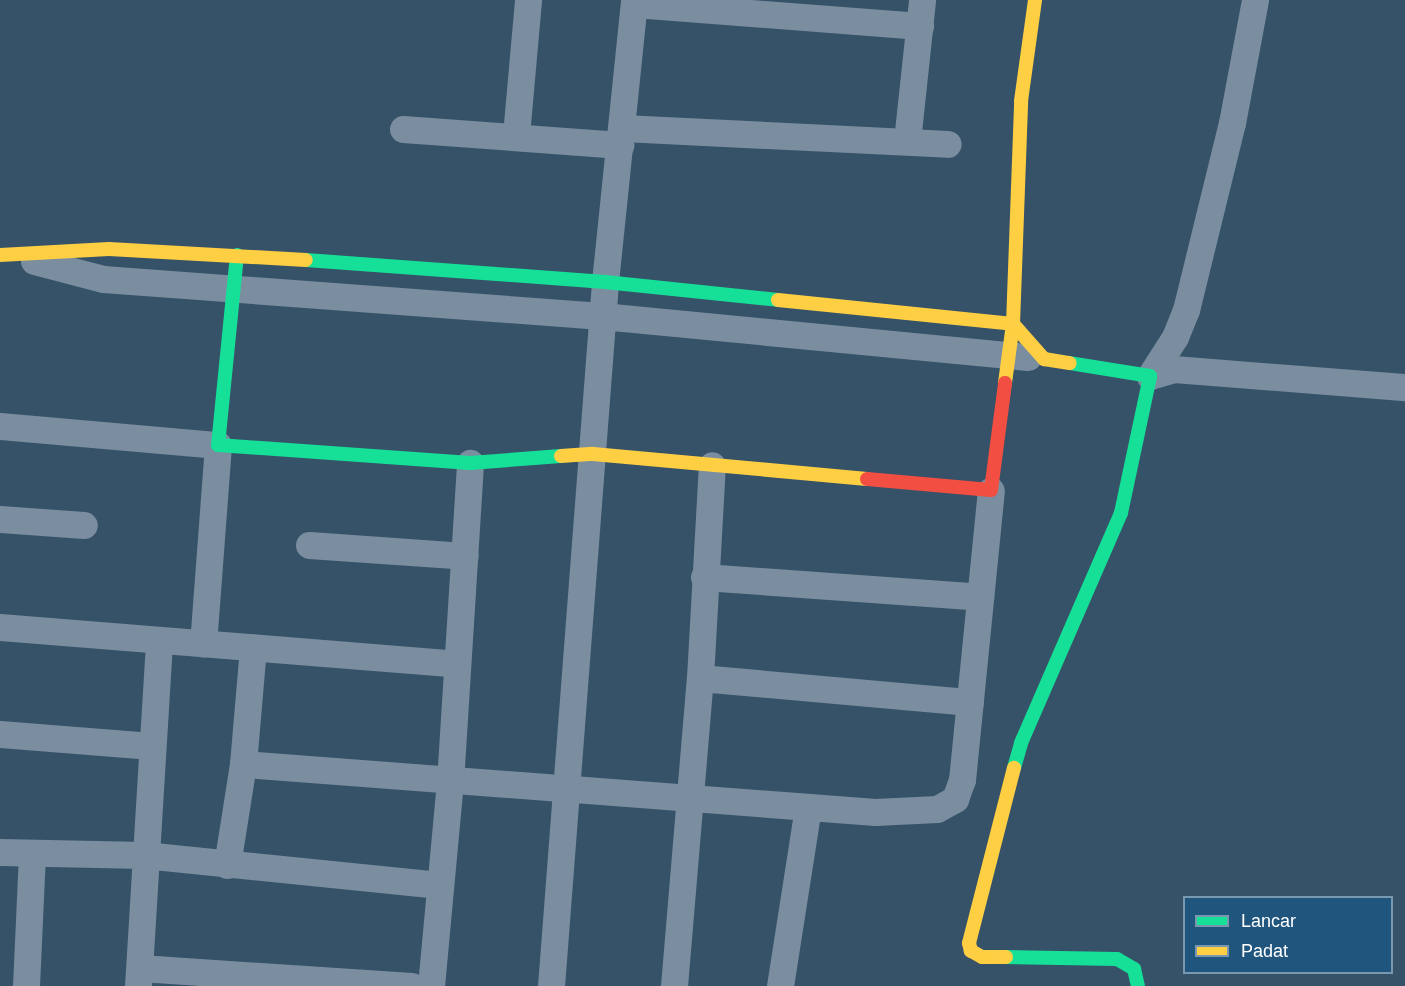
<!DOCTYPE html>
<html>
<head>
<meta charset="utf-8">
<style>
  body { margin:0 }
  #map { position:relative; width:1405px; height:986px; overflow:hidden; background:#355268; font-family:Arial,sans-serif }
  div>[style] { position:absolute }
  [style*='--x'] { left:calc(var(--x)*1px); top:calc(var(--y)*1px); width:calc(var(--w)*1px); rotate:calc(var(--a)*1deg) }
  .street>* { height:27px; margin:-13.5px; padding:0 13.5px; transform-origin:13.5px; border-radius:13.5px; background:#7a8e9f }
  .fast>* { height:14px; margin:-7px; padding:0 7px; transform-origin:7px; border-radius:7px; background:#16e098 }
  .slow>* { height:14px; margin:-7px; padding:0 7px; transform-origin:7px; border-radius:7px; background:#ffcf43 }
  .jam>* { height:14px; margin:-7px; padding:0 7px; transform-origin:7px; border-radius:7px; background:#f24e42 }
  span { translate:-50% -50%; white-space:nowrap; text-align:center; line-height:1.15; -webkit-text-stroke:4.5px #20557d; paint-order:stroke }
  .legend { position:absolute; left:1183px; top:896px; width:210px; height:78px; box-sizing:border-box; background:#20557d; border:2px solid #7999b1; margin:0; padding:8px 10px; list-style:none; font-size:18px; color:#fff }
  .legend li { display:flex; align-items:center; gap:12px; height:30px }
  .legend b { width:30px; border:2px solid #7999b1 }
</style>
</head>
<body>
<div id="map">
  <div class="street">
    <i style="--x:634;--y:4;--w:287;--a:4.4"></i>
    <i style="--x:623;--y:128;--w:325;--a:2.8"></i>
    <i style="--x:403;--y:129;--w:218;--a:4.2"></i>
    <i style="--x:516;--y:135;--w:136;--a:-84.9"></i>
    <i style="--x:907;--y:141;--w:142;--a:-83.9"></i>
    <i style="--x:34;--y:261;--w:71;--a:14.6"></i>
    <i style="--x:103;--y:279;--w:500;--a:4.24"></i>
    <i style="--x:602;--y:316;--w:428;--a:5.5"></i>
    <i style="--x:1150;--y:376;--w:46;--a:-57.3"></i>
    <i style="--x:1175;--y:337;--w:29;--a:-68"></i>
    <i style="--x:1186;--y:310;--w:193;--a:-76.2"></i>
    <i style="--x:1232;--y:123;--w:125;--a:-79.4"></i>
    <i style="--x:1150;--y:376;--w:25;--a:-16"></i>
    <i style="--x:1174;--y:369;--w:232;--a:4.5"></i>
    <i style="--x:0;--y:426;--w:219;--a:5"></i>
    <i style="--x:218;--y:445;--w:199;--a:94.3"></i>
    <i style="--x:0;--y:519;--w:84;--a:4.1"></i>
    <i style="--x:309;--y:545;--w:156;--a:4"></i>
    <i style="--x:704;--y:577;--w:277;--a:4.1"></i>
    <i style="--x:0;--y:627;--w:457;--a:4.6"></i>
    <i style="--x:700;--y:678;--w:271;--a:5.1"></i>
    <i style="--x:0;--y:734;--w:152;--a:4.5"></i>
    <i style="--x:243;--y:764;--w:634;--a:4.34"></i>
    <i style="--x:875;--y:812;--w:62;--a:-2.8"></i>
    <i style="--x:937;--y:809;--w:21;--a:-29"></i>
    <i style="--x:955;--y:799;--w:20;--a:-70"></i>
    <i style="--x:962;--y:780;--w:291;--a:-84.3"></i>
    <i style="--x:0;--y:852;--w:144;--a:1.2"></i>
    <i style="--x:144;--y:855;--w:297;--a:5.8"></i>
    <i style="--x:227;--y:865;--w:102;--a:-81"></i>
    <i style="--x:243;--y:764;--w:117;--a:-85.1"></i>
    <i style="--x:140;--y:968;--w:272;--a:3.8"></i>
    <i style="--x:26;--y:986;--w:133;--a:-87.4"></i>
    <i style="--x:138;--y:986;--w:344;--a:-86.5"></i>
    <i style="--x:431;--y:986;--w:205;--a:-84.7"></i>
    <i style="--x:450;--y:782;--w:320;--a:-86.4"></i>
    <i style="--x:551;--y:986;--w:706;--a:-85.61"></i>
    <i style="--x:605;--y:282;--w:283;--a:-84.1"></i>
    <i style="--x:674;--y:986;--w:309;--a:-85.2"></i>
    <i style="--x:700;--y:678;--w:213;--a:-86.8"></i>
    <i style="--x:780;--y:986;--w:181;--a:-81.1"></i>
  </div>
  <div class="fast">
    <i style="--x:237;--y:255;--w:191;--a:95.7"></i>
    <i style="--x:218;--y:445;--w:253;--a:4.1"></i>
    <i style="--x:470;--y:463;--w:91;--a:-4.4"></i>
    <i style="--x:306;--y:260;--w:300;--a:4.2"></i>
    <i style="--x:605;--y:282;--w:174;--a:5.9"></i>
    <i style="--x:1014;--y:768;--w:26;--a:-74"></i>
    <i style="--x:1021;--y:743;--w:251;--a:-66.5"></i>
    <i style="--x:1121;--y:513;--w:140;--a:-78"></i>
    <i style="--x:1150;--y:376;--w:81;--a:-170.8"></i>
    <i style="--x:1006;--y:957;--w:111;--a:1"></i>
    <i style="--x:1117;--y:959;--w:20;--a:30"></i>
    <i style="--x:1134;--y:969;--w:17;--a:77"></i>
  </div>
  <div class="slow">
    <i style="--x:0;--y:255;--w:109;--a:-3.2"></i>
    <i style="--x:109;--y:249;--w:197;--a:3.2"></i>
    <i style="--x:778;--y:300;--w:236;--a:5.8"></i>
    <i style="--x:1013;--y:324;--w:47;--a:48.5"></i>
    <i style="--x:1044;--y:359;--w:26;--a:9"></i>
    <i style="--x:1005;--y:383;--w:60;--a:-82.3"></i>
    <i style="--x:1013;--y:324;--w:223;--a:-87.9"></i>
    <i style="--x:1021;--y:101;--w:102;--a:-82.1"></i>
    <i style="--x:561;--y:456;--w:32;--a:-4"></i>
    <i style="--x:593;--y:454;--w:275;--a:5.2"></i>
    <i style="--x:1006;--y:957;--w:24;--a:180"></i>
    <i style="--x:982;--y:957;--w:13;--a:-151"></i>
    <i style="--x:971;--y:951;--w:8;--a:-104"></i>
    <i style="--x:969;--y:943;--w:181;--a:-75.6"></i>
  </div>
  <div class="jam">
    <i style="--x:867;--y:479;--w:124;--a:5.1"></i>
    <i style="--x:991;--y:490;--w:108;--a:-82.5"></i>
  </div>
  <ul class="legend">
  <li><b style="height:8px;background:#16e098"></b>Lancar</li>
  <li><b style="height:8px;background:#ffcf43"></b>Padat</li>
  </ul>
</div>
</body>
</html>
